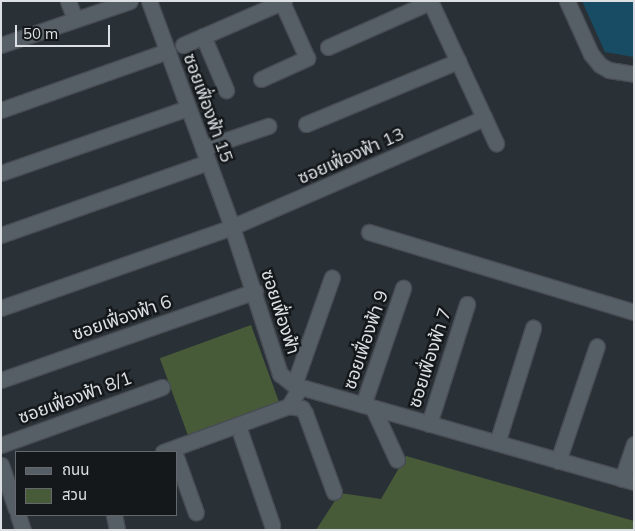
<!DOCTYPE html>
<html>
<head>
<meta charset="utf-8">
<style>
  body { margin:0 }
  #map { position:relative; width:635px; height:531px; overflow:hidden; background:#293137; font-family:Mulish,"Noto Sans Thai",sans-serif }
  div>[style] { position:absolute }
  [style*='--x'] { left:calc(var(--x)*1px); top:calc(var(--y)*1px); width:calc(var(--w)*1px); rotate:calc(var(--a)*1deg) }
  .green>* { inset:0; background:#485b39; transform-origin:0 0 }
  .water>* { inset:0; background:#184c64 }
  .roads { filter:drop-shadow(1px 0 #474c52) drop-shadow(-1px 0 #474c52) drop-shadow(0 1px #474c52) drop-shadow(0 -1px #474c52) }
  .street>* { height:15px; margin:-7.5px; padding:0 7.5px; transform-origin:7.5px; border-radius:7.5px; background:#565e66 }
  span { translate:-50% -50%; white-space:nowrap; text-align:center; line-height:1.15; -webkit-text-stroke:5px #15181b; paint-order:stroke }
  .street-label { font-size:18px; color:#dce0e5 }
  .frame { position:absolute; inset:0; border:2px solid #dce0e5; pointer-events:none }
  .legend { position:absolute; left:15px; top:451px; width:162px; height:65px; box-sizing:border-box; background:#15181b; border:1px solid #65686c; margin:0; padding:6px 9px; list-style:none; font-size:15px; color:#dce0e5 }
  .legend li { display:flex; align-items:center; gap:10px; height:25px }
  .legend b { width:25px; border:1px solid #65686c }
  .scale { position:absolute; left:15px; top:25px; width:95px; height:22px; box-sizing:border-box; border:2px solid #dce0e5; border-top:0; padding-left:6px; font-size:15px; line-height:18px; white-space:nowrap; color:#dce0e5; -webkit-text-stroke:4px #15181b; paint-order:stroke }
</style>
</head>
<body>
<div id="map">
  <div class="green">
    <i style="left:251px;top:325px;width:84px;height:97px;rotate:70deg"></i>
    <i style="clip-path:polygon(406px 456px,634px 521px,634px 530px,316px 530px,340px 493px,381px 499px)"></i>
  </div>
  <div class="water">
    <i style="clip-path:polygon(582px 1px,634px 1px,634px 57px,605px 52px)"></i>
  </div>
  <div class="roads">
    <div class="street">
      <i style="--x:68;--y:1;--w:19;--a:69"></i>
      <i style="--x:149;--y:1;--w:241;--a:69.8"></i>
      <i style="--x:232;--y:227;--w:275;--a:-23.4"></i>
      <i style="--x:430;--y:1;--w:157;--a:65.1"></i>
      <i style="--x:567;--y:1;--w:58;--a:65.6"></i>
      <i style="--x:591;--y:54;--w:14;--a:51"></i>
      <i style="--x:600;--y:65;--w:10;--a:29"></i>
      <i style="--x:609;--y:70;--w:25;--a:9"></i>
      <i style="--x:203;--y:36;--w:59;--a:66.9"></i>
      <i style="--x:1;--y:45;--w:136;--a:-18.8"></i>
      <i style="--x:183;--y:45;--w:110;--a:-23.5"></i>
      <i style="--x:328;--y:47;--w:111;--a:-23.8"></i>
      <i style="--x:261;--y:79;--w:51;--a:-24.5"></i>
      <i style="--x:307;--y:58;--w:61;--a:-114.1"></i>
      <i style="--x:1;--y:110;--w:177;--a:-19.5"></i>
      <i style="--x:306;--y:124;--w:165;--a:-22.5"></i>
      <i style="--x:203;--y:148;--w:69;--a:-18.7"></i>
      <i style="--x:1;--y:173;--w:198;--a:-19.2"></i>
      <i style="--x:369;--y:232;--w:277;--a:16.8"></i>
      <i style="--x:1;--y:235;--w:219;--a:-19.4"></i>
      <i style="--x:1;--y:308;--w:245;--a:-19.3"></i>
      <i style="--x:232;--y:227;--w:155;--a:71.9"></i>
      <i style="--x:280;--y:374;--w:18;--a:38"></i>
      <i style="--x:294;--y:385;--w:354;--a:15.9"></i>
      <i style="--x:1;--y:380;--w:269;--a:-19.3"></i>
      <i style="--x:294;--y:385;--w:114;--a:-70.6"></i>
      <i style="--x:363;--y:405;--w:124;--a:-71.1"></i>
      <i style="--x:289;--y:406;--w:13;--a:9"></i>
      <i style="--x:302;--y:408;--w:6;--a:59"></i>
      <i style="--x:305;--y:413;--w:84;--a:69.8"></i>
      <i style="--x:373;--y:408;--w:57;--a:65.2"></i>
      <i style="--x:429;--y:424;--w:126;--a:-72.4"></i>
      <i style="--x:238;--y:426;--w:105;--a:71"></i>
      <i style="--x:497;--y:443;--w:121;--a:-72.6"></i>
      <i style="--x:1;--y:445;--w:171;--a:-19.8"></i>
      <i style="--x:163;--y:452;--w:134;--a:-20.1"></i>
      <i style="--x:289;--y:406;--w:22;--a:-60"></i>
      <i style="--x:176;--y:457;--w:59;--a:70.3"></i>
      <i style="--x:558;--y:461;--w:121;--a:-71.3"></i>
      <i style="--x:1;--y:465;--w:46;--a:71.2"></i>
      <i style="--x:622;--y:479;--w:37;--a:-71"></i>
      <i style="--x:18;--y:515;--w:16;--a:72"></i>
      <i style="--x:114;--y:515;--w:14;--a:78"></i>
    </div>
  </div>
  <div class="street-label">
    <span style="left:208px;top:108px;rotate:70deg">ซอยเฟื่องฟ้า 15</span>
    <span style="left:351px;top:156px;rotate:-24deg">ซอยเฟื่องฟ้า 13</span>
    <span style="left:280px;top:312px;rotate:72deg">ซอยเฟื่องฟ้า</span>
    <span style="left:122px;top:318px;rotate:-19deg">ซอยเฟื่องฟ้า 6</span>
    <span style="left:366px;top:340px;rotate:-71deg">ซอยเฟื่องฟ้า 9</span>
    <span style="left:430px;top:358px;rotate:-72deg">ซอยเฟื่องฟ้า 7</span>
    <span style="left:75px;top:398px;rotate:-20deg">ซอยเฟื่องฟ้า 8/1</span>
  </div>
  <div class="frame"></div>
  <ul class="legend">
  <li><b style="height:6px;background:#565e66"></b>ถนน</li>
  <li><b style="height:14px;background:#485b39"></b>สวน</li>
  </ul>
  <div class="scale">50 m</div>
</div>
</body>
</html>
